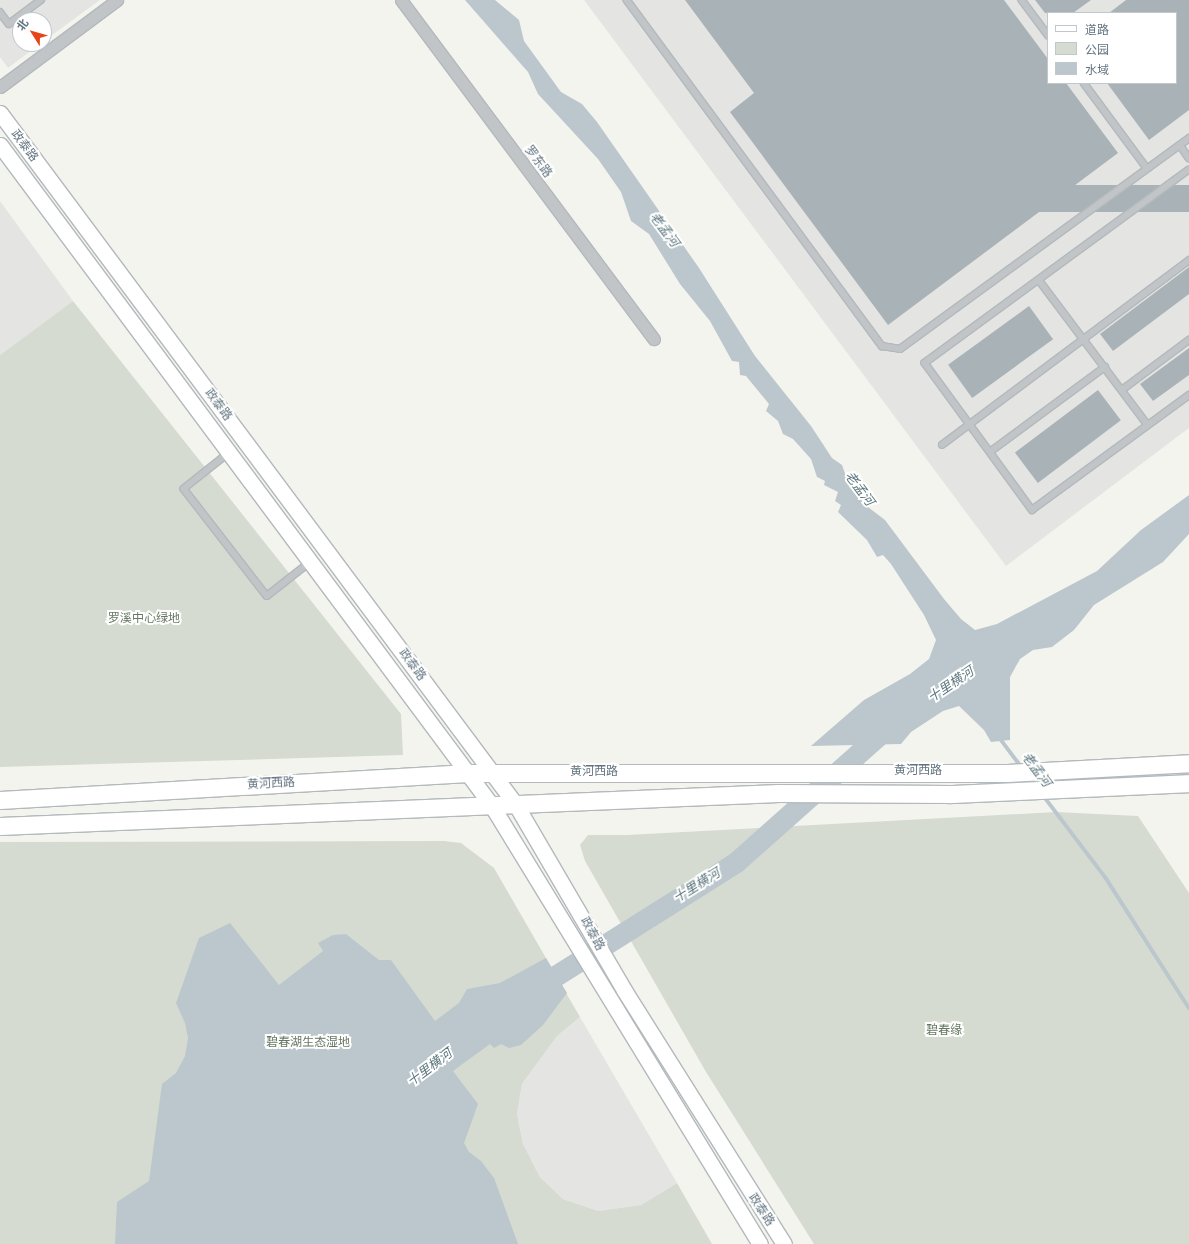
<!DOCTYPE html>
<html>
<head>
<meta charset="utf-8">
<style>
  body { margin:0 }
  #map { position:relative; width:1189px; height:1244px; overflow:hidden; background:#f4f4ef; font-family:Raleway,"Noto Sans SC",sans-serif }
  div>[style] { position:absolute }
  [style*='--x'] { left:calc(var(--x)*1px); top:calc(var(--y)*1px); width:calc(var(--w)*1px); rotate:calc(var(--a)*1deg) }
  .built>* { inset:0; background:#e4e5e3 }
  .green>* { inset:0; background:#d5dbd0 }
  .water>* { inset:0; background:#bbc7cc }
  .stream>* { height:3.5px; margin:-1.75px; padding:0 1.75px; transform-origin:1.75px; border-radius:1.75px; background:#bbc7cc }
  .river>* { height:21px; margin:-10.5px; padding:0 10.5px; transform-origin:10.5px; border-radius:10.5px; background:#bbc7cc }
  .building>* { inset:0; background:#a9b2b6; transform-origin:0 0 }
  .roads { filter:drop-shadow(1px 0 #b3b9bc) drop-shadow(-1px 0 #b3b9bc) drop-shadow(0 1px #b3b9bc) drop-shadow(0 -1px #b3b9bc) }
  .service>* { height:5.5px; margin:-2.75px; padding:0 2.75px; transform-origin:2.75px; border-radius:2.75px; background:#c1c5c8 }
  .minor>* { height:11px; margin:-5.5px; padding:0 5.5px; transform-origin:5.5px; border-radius:5.5px; background:#c1c5c8 }
  .secondary>* { height:15px; margin:-7.5px; padding:0 7.5px; transform-origin:7.5px; border-radius:7.5px; background:#fff }
  .primary>* { height:17px; margin:-8.5px; padding:0 8.5px; transform-origin:8.5px; border-radius:8.5px; background:#fff }
  span { translate:-50% -50%; white-space:nowrap; text-align:center; line-height:1.15; -webkit-text-stroke:4px #fff; paint-order:stroke }
  .street-label { font-size:12px; color:#627481 }
  .park-label { font-size:12px; color:#667861 }
  .water-label { font-size:13px; color:#5d777f; font-style:italic }
  .legend { position:absolute; left:1047px; top:12px; width:130px; height:72px; box-sizing:border-box; background:#fff; border:1px solid #c0c7cd; margin:0; padding:5px 7px; list-style:none; font-size:12px; color:#627481 }
  .legend li { display:flex; align-items:center; gap:8px; height:20px }
  .legend b { width:20px; border:1px solid #c0c7cd }
  .north { position:absolute; left:12px; top:12px; width:40px; height:40px; box-sizing:border-box; background:#fff; border:1px solid #c0c7cd; border-radius:50%; rotate:307deg; font-size:11px; font-weight:700; line-height:16px; text-align:center; color:#627481 }
  .north::after { content:''; display:block; margin:auto; width:14px; height:18px; background:#e8441b; clip-path:polygon(50% 0,100% 100%,50% 72%,0 100%) }
</style>
</head>
<body>
<div id="map">
  <div class="built">
    <i style="clip-path:polygon(0 0,100px 0,44px 41px,44px 20px,20px 20px,20px 44px,40px 44px,8px 68px,0 57px)"></i>
    <i style="clip-path:polygon(evenodd,584px 0,1189px 0,1189px 428px,1006px 566px,584px 0,1048px 13px,1176px 13px,1176px 83px,1048px 83px,1048px 13px)"></i>
    <i style="clip-path:polygon(0 201px,73px 301px,0 355px)"></i>
    <i style="clip-path:polygon(580px 1017px,677px 1183px,641px 1205px,598px 1211px,563px 1199px,540px 1177px,523px 1144px,517px 1114px,522px 1084px,557px 1036px)"></i>
  </div>
  <div class="green">
    <i style="clip-path:polygon(73px 301px,401px 714px,403px 755px,0 767px,0 355px)"></i>
    <i style="clip-path:polygon(1056px 812px,1138px 816px,1189px 893px,1189px 1244px,814px 1244px,706px 1072px,585px 861px,580px 845px,588px 835px,627px 835px)"></i>
    <i style="clip-path:polygon(444px 841px,461px 843px,494px 868px,580px 1017px,557px 1036px,522px 1084px,517px 1114px,523px 1144px,540px 1177px,563px 1199px,598px 1211px,641px 1205px,677px 1183px,712px 1244px,0 1244px,0 842px)"></i>
  </div>
  <div class="water">
    <i style="clip-path:polygon(465px 0,495px 0,519px 20px,524px 41px,561px 92px,582px 104px,597px 122px,699px 268px,755px 356px,811px 426px,832px 458px,842px 465px,847px 479px,864px 504px,885px 520px,944px 599px,961px 619px,975px 630px,997px 624px,1097px 571px,1141px 530px,1189px 495px,1189px 534px,1163px 562px,1094px 605px,1074px 630px,1052px 647px,1033px 650px,1020px 659px,1010px 677px,1010px 740px,991px 742px,984px 730px,959px 706px,943px 711px,911px 732px,901px 744px,811px 746px,864px 700px,910px 674px,929px 659px,936px 640px,924px 615px,891px 564px,883px 555px,877px 557px,867px 540px,838px 512px,841px 505px,835px 501px,838px 492px,824px 485px,825px 481px,817px 477px,811px 459px,793px 439px,783px 434px,778px 421px,766px 411px,769px 404px,746px 376px,740px 375px,739px 362px,732px 361px,710px 321px,680px 284px,649px 234px,631px 221px,621px 192px,598px 159px,538px 94px,528px 72px)"></i>
    <i style="clip-path:polygon(230px 923px,279px 985px,323px 951px,318px 943px,333px 935px,346px 934px,379px 960px,391px 960px,435px 1021px,459px 1003px,467px 989px,500px 983px,546px 958px,567px 993px,543px 1025px,521px 1045px,509px 1048px,501px 1044px,494px 1048px,490px 1044px,453px 1071px,478px 1104px,464px 1143px,469px 1152px,481px 1161px,494px 1178px,518px 1244px,115px 1244px,117px 1202px,149px 1181px,162px 1084px,176px 1073px,185px 1056px,188px 1038px,185px 1023px,176px 1003px,199px 938px)"></i>
  </div>
  <div class="stream">
    <i style="--x:999;--y:737;--w:38;--a:53"></i>
    <i style="--x:1043;--y:795;--w:104;--a:52.8"></i>
    <i style="--x:1106;--y:878;--w:154;--a:57.4"></i>
  </div>
  <div class="river">
    <i style="--x:533;--y:990;--w:240;--a:-32.2"></i>
    <i style="--x:736;--y:862;--w:205;--a:-41.6"></i>
  </div>
  <div class="building">
    <i style="clip-path:polygon(685px 0,1004px 0,1048px 59px,1048px 83px,1066px 83px,1118px 153px,888px 325px,730px 112px,754px 93px)"></i>
    <i style="clip-path:polygon(1035px 0,1091px 0,1073px 13px,1045px 13px)"></i>
    <i style="clip-path:polygon(1126px 0,1189px 0,1189px 110px,1149px 140px,1107px 83px,1176px 83px,1176px 13px,1109px 13px)"></i>
    <i style="left:1189px;top:185px;width:27px;height:164px;rotate:90deg"></i>
    <i style="clip-path:polygon(1189px 267px,1189px 294px,1113px 351px,1100px 334px)"></i>
    <i style="left:1029px;top:306px;width:41px;height:100px;rotate:54deg"></i>
    <i style="clip-path:polygon(1189px 348px,1189px 375px,1153px 401px,1140px 384px)"></i>
    <i style="left:1098px;top:390px;width:38px;height:104px;rotate:53deg"></i>
  </div>
  <div class="roads">
    <div class="service">
      <i style="--x:627;--y:0;--w:430;--a:53.6"></i>
      <i style="--x:882;--y:346;--w:18;--a:9"></i>
      <i style="--x:900;--y:349;--w:358;--a:-36.1"></i>
      <i style="--x:1022;--y:0;--w:44;--a:53.4"></i>
      <i style="--x:0;--y:12;--w:15;--a:53"></i>
      <i style="--x:9;--y:24;--w:40;--a:-37"></i>
      <i style="--x:1084;--y:83;--w:106;--a:53.5"></i>
      <i style="--x:1180;--y:145;--w:16;--a:55"></i>
      <i style="--x:1189;--y:170;--w:327;--a:143.8"></i>
      <i style="--x:925;--y:363;--w:182;--a:53.9"></i>
      <i style="--x:1032;--y:510;--w:195;--a:-36.2"></i>
      <i style="--x:1039;--y:280;--w:181;--a:53.1"></i>
      <i style="--x:1122;--y:390;--w:84;--a:-36.7"></i>
      <i style="--x:942;--y:445;--w:309;--a:-36.8"></i>
      <i style="--x:990;--y:452;--w:143;--a:-36.5"></i>
      <i style="--x:228;--y:454;--w:56;--a:141.5"></i>
      <i style="--x:184;--y:489;--w:135;--a:52.2"></i>
      <i style="--x:267;--y:596;--w:55;--a:-38.3"></i>
    </div>
    <div class="minor">
      <i style="--x:401;--y:0;--w:423;--a:53.3"></i>
      <i style="--x:0;--y:87;--w:146;--a:-36.6"></i>
    </div>
    <div class="secondary">
      <i style="--x:0;--y:113;--w:863;--a:53.29"></i>
      <i style="--x:516;--y:805;--w:214;--a:59.7"></i>
      <i style="--x:624;--y:990;--w:300;--a:57.8"></i>
      <i style="--x:0;--y:145;--w:824;--a:53.34"></i>
      <i style="--x:492;--y:806;--w:513;--a:58.54"></i>
    </div>
    <div class="primary">
      <i style="--x:0;--y:800;--w:469;--a:-3.3"></i>
      <i style="--x:468;--y:773;--w:539;--a:0"></i>
      <i style="--x:1007;--y:773;--w:182;--a:-3.1"></i>
      <i style="--x:0;--y:826;--w:779;--a:-2.43"></i>
      <i style="--x:778;--y:793;--w:172;--a:0.3"></i>
      <i style="--x:950;--y:794;--w:239;--a:-2.6"></i>
    </div>
  </div>
  <div class="street-label">
    <span style="left:24px;top:146px;rotate:53deg">政泰路</span>
    <span style="left:538px;top:162px;rotate:53deg">罗东路</span>
    <span style="left:218px;top:405px;rotate:53deg">政泰路</span>
    <span style="left:412px;top:665px;rotate:53deg">政泰路</span>
    <span style="left:918px;top:771px">黄河西路</span>
    <span style="left:594px;top:772px">黄河西路</span>
    <span style="left:271px;top:784px;rotate:-3deg">黄河西路</span>
    <span style="left:592px;top:934px;rotate:61deg">政泰路</span>
    <span style="left:761px;top:1210px;rotate:56deg">政泰路</span>
  </div>
  <div class="park-label">
    <span style="left:144px;top:619px">罗溪中心绿地</span>
    <span style="left:944px;top:1031px">碧春缘</span>
    <span style="left:308px;top:1043px">碧春湖生态湿地</span>
  </div>
  <div class="water-label">
    <span style="left:664px;top:230px;rotate:53deg">老孟河</span>
    <span style="left:859px;top:489px;rotate:53deg">老孟河</span>
    <span style="left:951px;top:685px;rotate:-34deg">十里横河</span>
    <span style="left:1036px;top:770px;rotate:53deg">老孟河</span>
    <span style="left:697px;top:886px;rotate:-32deg">十里横河</span>
    <span style="left:430px;top:1068px;rotate:-37deg">十里横河</span>
  </div>
  <ul class="legend">
  <li><b style="height:5px;background:#fff"></b>道路</li>
  <li><b style="height:11px;background:#d5dbd0"></b>公园</li>
  <li><b style="height:11px;background:#bbc7cc"></b>水域</li>
  </ul>
  <div class="north">北</div>
</div>
</body>
</html>
